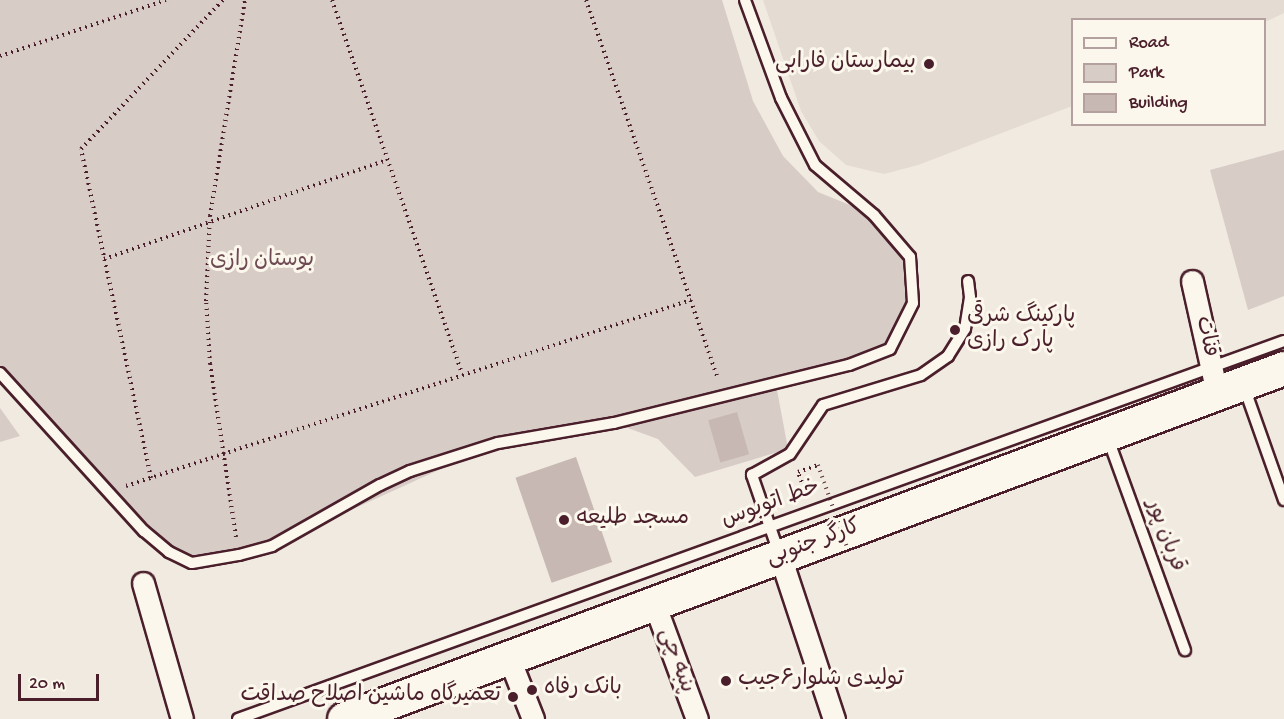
<!DOCTYPE html>
<html>
<head>
<meta charset="utf-8">
<style>
  body { margin:0 }
  #map { position:relative; width:1284px; height:719px; overflow:hidden; background:#f0eae0; font-family:"Gochi Hand","Playpen Sans Arabic",sans-serif }
  div>[style] { position:absolute }
  [style*='--x'] { left:calc(var(--x)*1px); top:calc(var(--y)*1px); width:calc(var(--w)*1px); rotate:calc(var(--a)*1deg) }
  .built>* { inset:0; background:#e4dbd2 }
  .green>* { inset:0; background:#d8ccc6 }
  .building>* { inset:0; background:#c8b8b3; transform-origin:0 0 }
  .path>* { height:4px; margin-top:-2px; transform-origin:0; background:repeating-linear-gradient(90deg,#4a1f2b 0 1.5px,transparent 0 6px) }
  .roads { filter:drop-shadow(2px 0 #4a1f2b) drop-shadow(-2px 0 #4a1f2b) drop-shadow(0 2px #4a1f2b) drop-shadow(0 -2px #4a1f2b) }
  .service>* { height:10px; margin:-5px; padding:0 5px; transform-origin:5px; border-radius:5px; background:#fbf7ec }
  .minor>* { height:21px; margin:-10.5px; padding:0 10.5px; transform-origin:10.5px; border-radius:10.5px; background:#fbf7ec }
  .primary>* { height:33px; margin:-16.5px; padding:0 16.5px; transform-origin:16.5px; border-radius:16.5px; background:#fbf7ec }
  .path-bridge>* { height:4px; margin-top:-2px; transform-origin:0; background:repeating-linear-gradient(90deg,#4a1f2b 0 1.5px,transparent 0 6px) }
  .dots>* { width:16px; height:16px; translate:-50% -50%; box-sizing:border-box; border:3px solid #fbf7ec; border-radius:50% }
  span { translate:-50% -50%; white-space:nowrap; text-align:center; line-height:1.15; -webkit-text-stroke:6px #fbf7ec; paint-order:stroke }
  .poi-label { font-size:22px; color:#4a1f2b }
  .right { translate:-100% -50%; text-align:right }
  .left { translate:0 -50%; text-align:left }
  .park-label { font-size:22px; color:#6e4a52 }
  .street-label { font-size:22px; color:#4a1f2b }
  .legend { position:absolute; left:1071px; top:18px; width:195px; height:108px; box-sizing:border-box; background:#fbf7ec; border:2px solid #b4a19f; margin:0; padding:8px 10px; list-style:none; font-size:18px; color:#4a1f2b }
  .legend li { display:flex; align-items:center; gap:12px; height:30px }
  .legend b { width:30px; border:2px solid #b4a19f }
  .scale { position:absolute; left:18px; top:674px; width:81px; height:27px; box-sizing:border-box; border:3px solid #4a1f2b; border-top:0; padding-left:8px; font-size:18px; line-height:21px; white-space:nowrap; color:#4a1f2b; -webkit-text-stroke:4px #fbf7ec; paint-order:stroke }
</style>
</head>
<body>
<div id="map">
  <div class="built">
    <i style="clip-path:polygon(763px 0,1284px 0,1284px 13px,1265px 22px,1264px 20px,1072px 20px,1072px 106px,918px 165px,884px 174px,846px 165px,819px 141px,801px 111px)"></i>
  </div>
  <div class="green">
    <i style="clip-path:polygon(0 0,722px 0,753px 101px,783px 156px,818px 192px,874px 215px,910px 257px,913px 303px,890px 349px,777px 390px,788px 449px,695px 477px,658px 439px,614px 423px,498px 443px,272px 546px,192px 563px,87px 469px,0 373px)"></i>
    <i style="clip-path:polygon(1284px 150px,1284px 296px,1248px 310px,1210px 170px)"></i>
    <i style="clip-path:polygon(0 408px,20px 436px,0 442px)"></i>
  </div>
  <div class="building">
    <i style="left:737px;top:412px;width:44px;height:30px;rotate:74deg"></i>
    <i style="left:576px;top:457px;width:111px;height:64px;rotate:71deg"></i>
  </div>
  <div class="path">
    <i style="--x:332;--y:0;--w:396;--a:70.8"></i>
    <i style="--x:586;--y:0;--w:401;--a:70.8"></i>
    <i style="--x:0;--y:56;--w:175;--a:-18.6"></i>
    <i style="--x:104;--y:259;--w:300;--a:-19.3"></i>
    <i style="--x:151;--y:478;--w:336;--a:-102"></i>
    <i style="--x:81;--y:149;--w:206;--a:-46.4"></i>
    <i style="--x:126;--y:486;--w:595;--a:-18.22"></i>
    <i style="--x:806;--y:493;--w:22;--a:-111"></i>
    <i style="--x:798;--y:472;--w:21;--a:-19"></i>
    <i style="--x:236;--y:537;--w:175;--a:-98.5"></i>
    <i style="--x:210;--y:364;--w:63;--a:-93.6"></i>
    <i style="--x:206;--y:301;--w:85;--a:-87.3"></i>
    <i style="--x:210;--y:216;--w:219;--a:-80.8"></i>
  </div>
  <div class="roads">
    <div class="service">
      <i style="--x:0;--y:373;--w:214;--a:47.7"></i>
      <i style="--x:144;--y:531;--w:33;--a:40"></i>
      <i style="--x:169;--y:552;--w:25;--a:26"></i>
      <i style="--x:192;--y:563;--w:48;--a:-9.7"></i>
      <i style="--x:239;--y:555;--w:34;--a:-15"></i>
      <i style="--x:272;--y:546;--w:124;--a:-29.5"></i>
      <i style="--x:380;--y:485;--w:33;--a:-25"></i>
      <i style="--x:410;--y:471;--w:92;--a:-17.7"></i>
      <i style="--x:498;--y:443;--w:118;--a:-9.8"></i>
      <i style="--x:614;--y:423;--w:242;--a:-13.9"></i>
      <i style="--x:849;--y:365;--w:44;--a:-21.3"></i>
      <i style="--x:890;--y:349;--w:51;--a:-63.4"></i>
      <i style="--x:913;--y:303;--w:46;--a:-93.7"></i>
      <i style="--x:910;--y:257;--w:55;--a:-130.6"></i>
      <i style="--x:874;--y:215;--w:77;--a:-139.7"></i>
      <i style="--x:815;--y:165;--w:75;--a:-116.9"></i>
      <i style="--x:781;--y:98;--w:104;--a:-110.2"></i>
      <i style="--x:1244;--y:387;--w:120;--a:70.5"></i>
      <i style="--x:1107;--y:436;--w:228;--a:70"></i>
      <i style="--x:779;--y:553;--w:83;--a:-109.1"></i>
      <i style="--x:752;--y:475;--w:43;--a:-28.9"></i>
      <i style="--x:790;--y:454;--w:59;--a:-56"></i>
      <i style="--x:823;--y:405;--w:102;--a:-17"></i>
      <i style="--x:921;--y:375;--w:33;--a:-35"></i>
      <i style="--x:948;--y:356;--w:32;--a:-58"></i>
      <i style="--x:965;--y:329;--w:32;--a:-81"></i>
      <i style="--x:970;--y:297;--w:16;--a:-97"></i>
      <i style="--x:238;--y:719;--w:1112;--a:-19.87"></i>
    </div>
    <div class="minor">
      <i style="--x:1192;--y:281;--w:115;--a:77.4"></i>
      <i style="--x:780;--y:556;--w:172;--a:71.7"></i>
      <i style="--x:143;--y:583;--w:141;--a:74"></i>
      <i style="--x:654;--y:603;--w:124;--a:69.7"></i>
      <i style="--x:509;--y:658;--w:66;--a:68.5"></i>
    </div>
    <div class="primary">
      <i style="--x:344;--y:719;--w:1003;--a:-20.48"></i>
    </div>
  </div>
  <div class="path-bridge">
    <i style="--x:818;--y:465;--w:96;--a:70.6"></i>
  </div>
  <div class="dots">
    <i style="left:929px;top:64px;background:#4a1f2b"></i>
    <i style="left:955px;top:330px;background:#4a1f2b"></i>
    <i style="left:564px;top:520px;background:#4a1f2b"></i>
    <i style="left:726px;top:681px;background:#4a1f2b"></i>
    <i style="left:532px;top:690px;background:#4a1f2b"></i>
    <i style="left:513px;top:697px;background:#4a1f2b"></i>
  </div>
  <div class="poi-label">
    <span class="right" style="left:916px;top:64px">بیمارستان فارابی</span>
    <span class="left" style="left:967px;top:330px">پارکینگ شرقی<br>پارک رازی</span>
    <span class="left" style="left:576px;top:520px">مسجد طلیعه</span>
    <span class="left" style="left:738px;top:681px">تولیدی شلوار۶جیب</span>
    <span class="left" style="left:544px;top:690px">بانک رفاه</span>
    <span class="right" style="left:501px;top:697px">تعمیرگاه ماشین اصلاح صداقت</span>
  </div>
  <div class="park-label">
    <span style="left:262px;top:262px">بوستان رازی</span>
  </div>
  <div class="street-label">
    <span style="left:1205px;top:337px;rotate:78deg">قنات</span>
    <span style="left:771px;top:505px;rotate:-20deg">خط اتوبوس</span>
    <span style="left:1164px;top:536px;rotate:70deg">قربان پور</span>
    <span style="left:814px;top:544px;rotate:-20deg">کارگر جنوبی</span>
    <span style="left:675px;top:661px;rotate:70deg">پنبه چی</span>
  </div>
  <ul class="legend">
  <li><b style="height:8px;background:#fbf7ec"></b>Road</li>
  <li><b style="height:16px;background:#d8ccc6"></b>Park</li>
  <li><b style="height:16px;background:#c8b8b3"></b>Building</li>
  </ul>
  <div class="scale">20 m</div>
</div>
</body>
</html>
